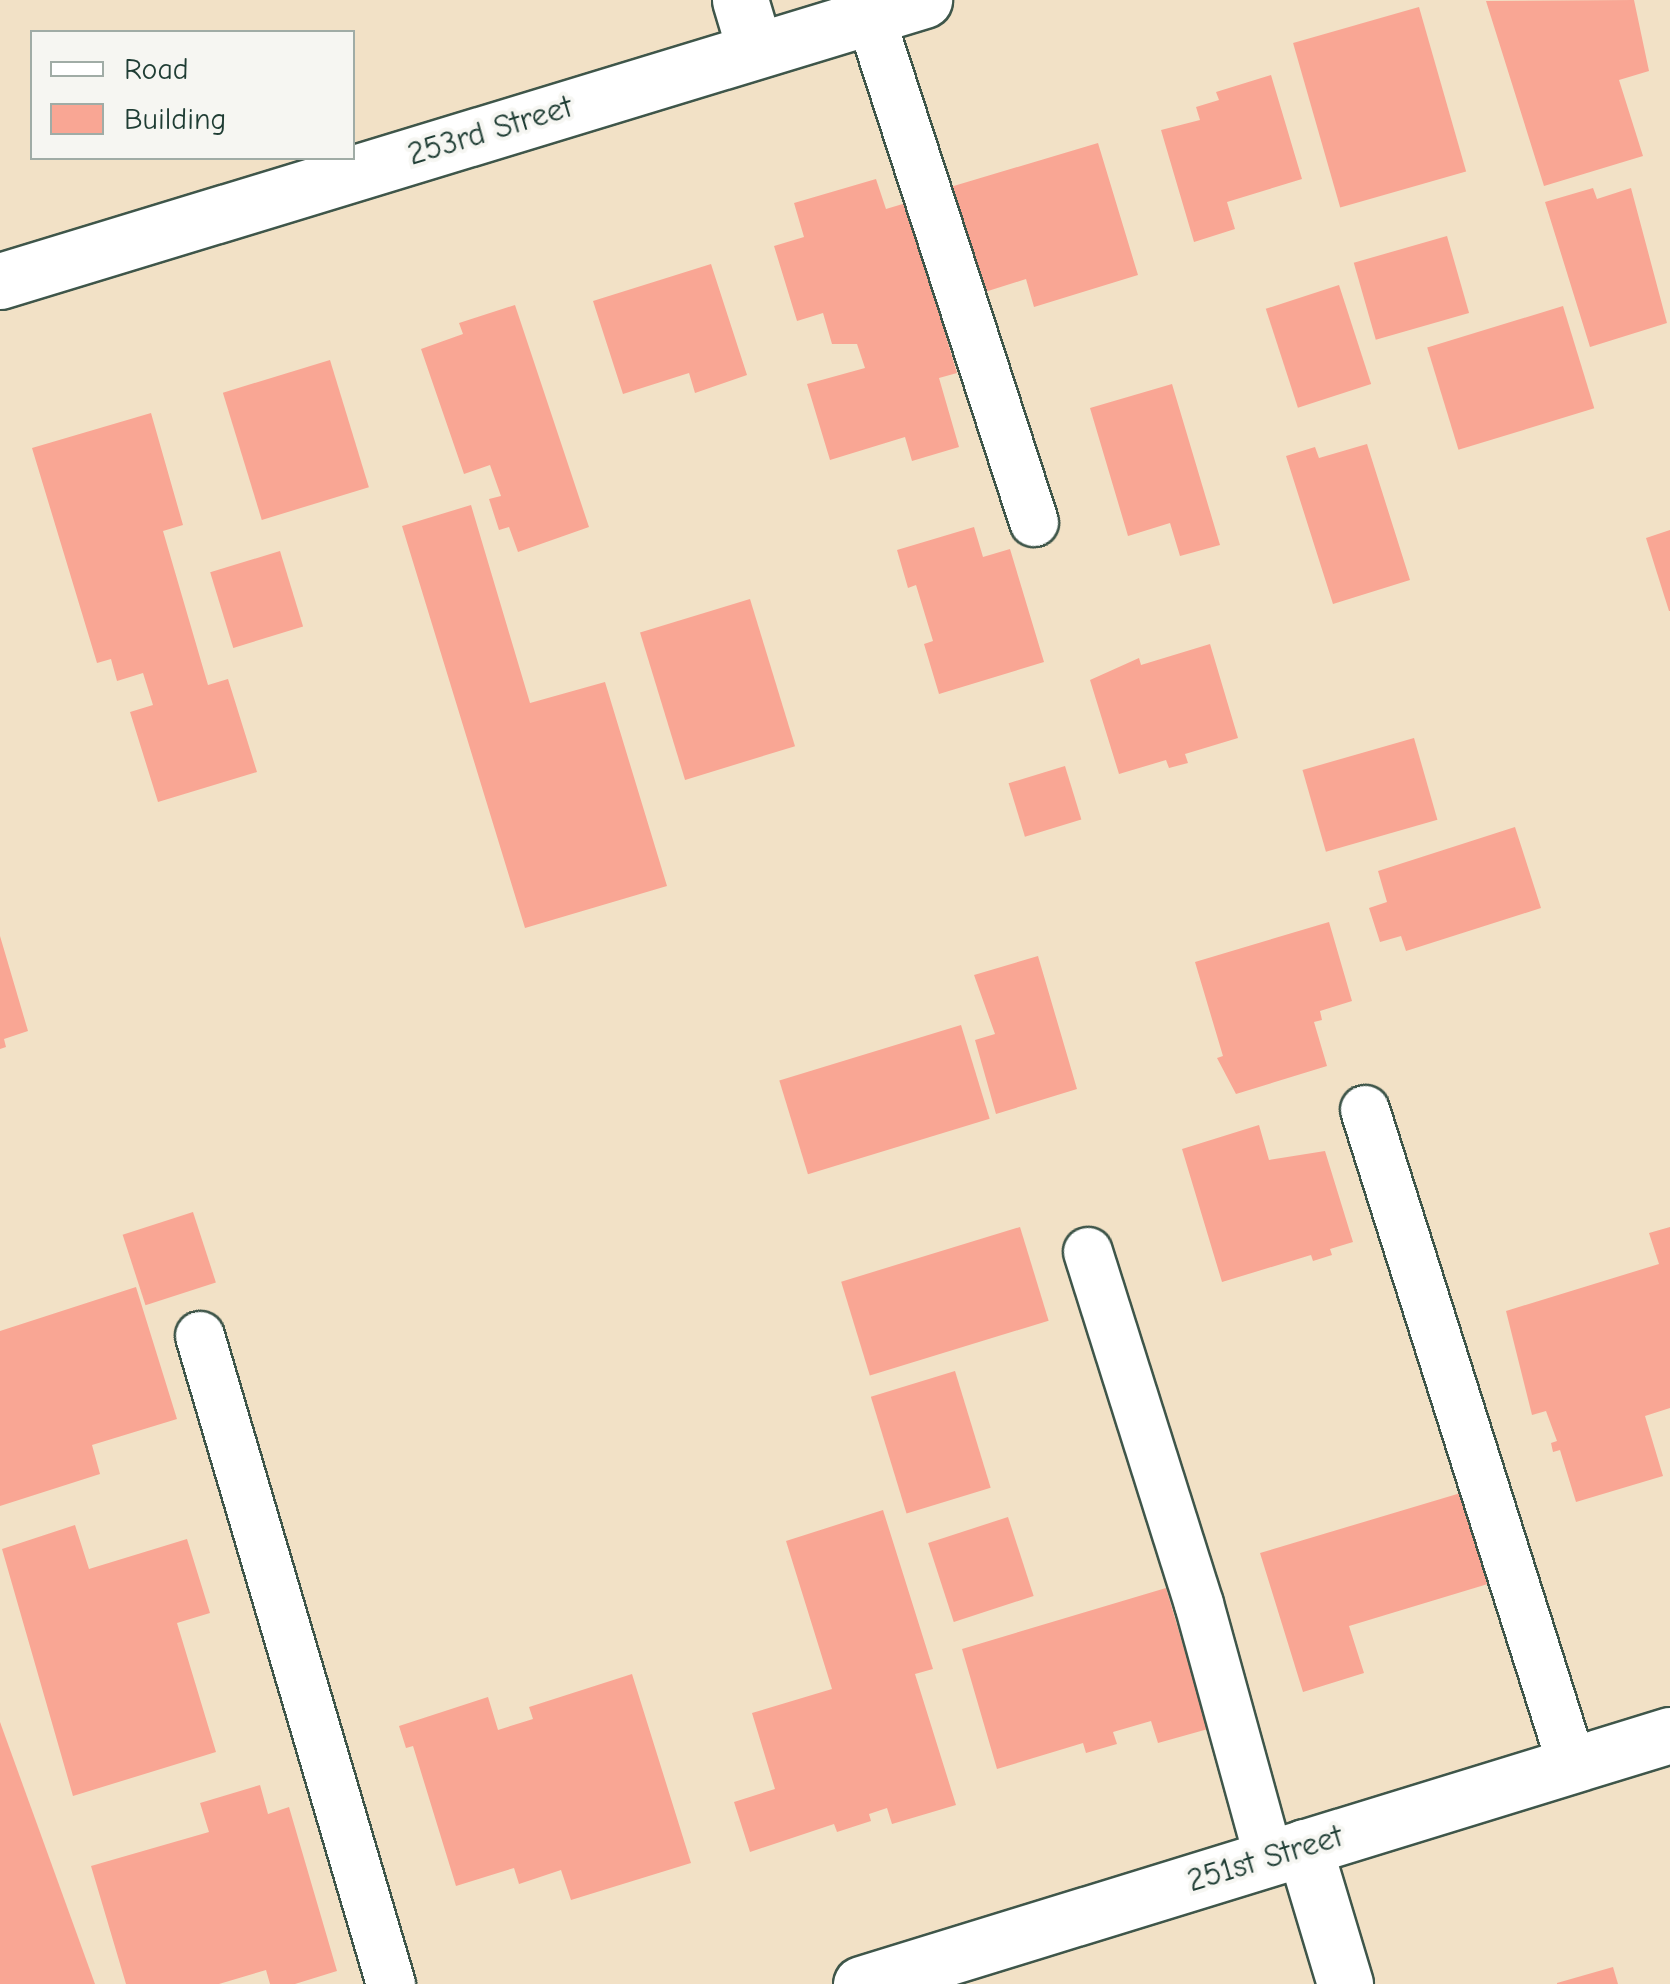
<!DOCTYPE html>
<html>
<head>
<meta charset="utf-8">
<style>
  body { margin:0 }
  #map { position:relative; width:1670px; height:1984px; overflow:hidden; background:#f2e1c6; font-family:"Comic Neue",sans-serif }
  div>[style] { position:absolute }
  [style*='--x'] { left:calc(var(--x)*1px); top:calc(var(--y)*1px); width:calc(var(--w)*1px); rotate:calc(var(--a)*1deg) }
  .building>* { inset:0; background:#f9a694; transform-origin:0 0 }
  .roads { filter:drop-shadow(2px 0 #3f564a) drop-shadow(-2px 0 #3f564a) drop-shadow(0 2px #3f564a) drop-shadow(0 -2px #3f564a) }
  .service>* { height:48px; margin:-24px; padding:0 24px; transform-origin:24px; border-radius:24px; background:#fff }
  .minor>* { height:55px; margin:-27.5px; padding:0 27.5px; transform-origin:27.5px; border-radius:27.5px; background:#fff }
  span { translate:-50% -50%; white-space:nowrap; text-align:center; line-height:1.15; -webkit-text-stroke:8px #f6f6f2; paint-order:stroke }
  .street-label { font-size:32px; color:#1f3d34 }
  .legend { position:absolute; left:30px; top:30px; width:325px; height:130px; box-sizing:border-box; background:#f6f6f2; border:2px solid #a0aca6; margin:0; padding:12px 18px; list-style:none; font-size:30px; color:#1f3d34 }
  .legend li { display:flex; align-items:center; gap:20px; height:50px }
  .legend b { width:50px; border:2px solid #a0aca6 }
</style>
</head>
<body>
<div id="map">
  <div class="building">
    <i style="clip-path:polygon(1634px 0,1649px 71px,1619px 80px,1643px 156px,1544px 186px,1486px 1px)"></i>
    <i style="left:1419px;top:7px;width:171px;height:131px;rotate:74deg"></i>
    <i style="clip-path:polygon(1271px 75px,1302px 179px,1227px 202px,1235px 229px,1194px 242px,1161px 130px,1200px 120px,1196px 107px,1219px 100px,1216px 92px)"></i>
    <i style="clip-path:polygon(1098px 143px,1138px 275px,1034px 307px,1026px 279px,969px 297px,937px 191px)"></i>
    <i style="clip-path:polygon(876px 179px,886px 209px,906px 203px,957px 373px,939px 378px,959px 447px,912px 461px,905px 437px,830px 460px,807px 384px,865px 368px,857px 344px,832px 344px,823px 313px,797px 321px,774px 246px,804px 237px,794px 203px)"></i>
    <i style="clip-path:polygon(1593px 188px,1597px 199px,1631px 188px,1667px 323px,1590px 347px,1545px 202px)"></i>
    <i style="left:1447px;top:236px;width:80px;height:97px;rotate:74deg"></i>
    <i style="clip-path:polygon(711px 264px,747px 375px,695px 393px,689px 373px,623px 394px,593px 301px)"></i>
    <i style="left:1339px;top:285px;width:104px;height:77px;rotate:72deg"></i>
    <i style="clip-path:polygon(515px 305px,589px 527px,518px 552px,509px 527px,499px 530px,489px 499px,501px 496px,490px 465px,464px 474px,421px 349px,463px 334px,459px 323px)"></i>
    <i style="left:1563px;top:306px;width:107px;height:142px;rotate:73deg"></i>
    <i style="left:330px;top:360px;width:133px;height:112px;rotate:73deg"></i>
    <i style="clip-path:polygon(1172px 384px,1220px 545px,1180px 556px,1170px 523px,1128px 536px,1090px 408px)"></i>
    <i style="clip-path:polygon(151px 413px,183px 525px,163px 531px,208px 685px,228px 679px,257px 772px,158px 802px,130px 712px,153px 705px,143px 673px,117px 681px,111px 659px,97px 663px,32px 448px)"></i>
    <i style="clip-path:polygon(1367px 444px,1410px 580px,1333px 604px,1286px 456px,1315px 447px,1319px 458px)"></i>
    <i style="clip-path:polygon(471px 505px,530px 703px,605px 682px,667px 886px,525px 928px,402px 526px)"></i>
    <i style="clip-path:polygon(974px 527px,983px 557px,1010px 549px,1044px 662px,939px 694px,924px 644px,933px 641px,916px 585px,908px 588px,897px 550px)"></i>
    <i style="clip-path:polygon(1670px 530px,1670px 611px,1669px 611px,1646px 538px)"></i>
    <i style="left:280px;top:551px;width:79px;height:73px;rotate:73deg"></i>
    <i style="left:750px;top:599px;width:154px;height:115px;rotate:73deg"></i>
    <i style="clip-path:polygon(1210px 644px,1238px 738px,1185px 754px,1188px 763px,1169px 768px,1166px 760px,1119px 774px,1090px 680px,1139px 658px,1141px 665px)"></i>
    <i style="left:1414px;top:738px;width:85px;height:116px;rotate:74deg"></i>
    <i style="left:1065px;top:766px;width:56px;height:59px;rotate:73deg"></i>
    <i style="clip-path:polygon(1515px 827px,1541px 908px,1406px 951px,1401px 936px,1380px 942px,1369px 908px,1387px 902px,1378px 871px)"></i>
    <i style="clip-path:polygon(1329px 922px,1352px 1001px,1320px 1011px,1322px 1020px,1314px 1022px,1327px 1066px,1236px 1094px,1217px 1058px,1223px 1056px,1195px 962px)"></i>
    <i style="clip-path:polygon(0 936px,28px 1031px,4px 1039px,6px 1047px,0 1049px)"></i>
    <i style="clip-path:polygon(1038px 956px,1077px 1089px,996px 1114px,975px 1040px,995px 1034px,974px 975px)"></i>
    <i style="left:961px;top:1025px;width:98px;height:190px;rotate:73deg"></i>
    <i style="clip-path:polygon(1259px 1125px,1269px 1160px,1325px 1151px,1353px 1242px,1330px 1249px,1332px 1255px,1313px 1261px,1311px 1255px,1222px 1282px,1182px 1149px)"></i>
    <i style="left:193px;top:1212px;width:74px;height:74px;rotate:72deg"></i>
    <i style="left:1020px;top:1227px;width:98px;height:187px;rotate:73deg"></i>
    <i style="clip-path:polygon(1670px 1227px,1670px 1408px,1645px 1416px,1663px 1476px,1576px 1502px,1560px 1450px,1553px 1452px,1551px 1443px,1557px 1441px,1546px 1411px,1532px 1415px,1506px 1311px,1659px 1264px,1649px 1233px)"></i>
    <i style="clip-path:polygon(136px 1287px,177px 1419px,92px 1445px,100px 1474px,0 1506px,0 1331px)"></i>
    <i style="left:955px;top:1371px;width:122px;height:88px;rotate:73deg"></i>
    <i style="clip-path:polygon(1474px 1489px,1501px 1580px,1349px 1626px,1364px 1673px,1303px 1692px,1260px 1553px)"></i>
    <i style="clip-path:polygon(883px 1510px,933px 1669px,915px 1674px,956px 1805px,892px 1824px,887px 1808px,869px 1814px,871px 1821px,837px 1832px,834px 1824px,750px 1852px,734px 1802px,775px 1789px,752px 1713px,832px 1689px,786px 1541px)"></i>
    <i style="left:1008px;top:1517px;width:83px;height:84px;rotate:72deg"></i>
    <i style="clip-path:polygon(75px 1525px,89px 1569px,187px 1539px,210px 1613px,177px 1623px,216px 1752px,73px 1796px,2px 1549px)"></i>
    <i style="clip-path:polygon(1166px 1588px,1208px 1729px,1158px 1743px,1151px 1721px,1113px 1732px,1117px 1744px,1086px 1753px,1083px 1743px,997px 1769px,962px 1649px)"></i>
    <i style="clip-path:polygon(632px 1674px,691px 1863px,571px 1900px,561px 1870px,519px 1884px,514px 1868px,456px 1886px,413px 1746px,406px 1748px,399px 1726px,488px 1697px,498px 1730px,533px 1719px,529px 1707px)"></i>
    <i style="clip-path:polygon(0 1722px,95px 1984px,0 1984px)"></i>
    <i style="clip-path:polygon(260px 1785px,268px 1814px,289px 1807px,337px 1971px,295px 1984px,270px 1984px,266px 1970px,219px 1984px,126px 1984px,91px 1866px,209px 1832px,200px 1803px)"></i>
    <i style="clip-path:polygon(1613px 1967px,1618px 1984px,1557px 1984px,1557px 1983px)"></i>
  </div>
  <div class="roads">
    <div class="service">
      <i style="--x:870;--y:16;--w:532;--a:72.04"></i>
      <i style="--x:1365;--y:1110;--w:687;--a:72.46"></i>
      <i style="--x:1088;--y:1252;--w:369;--a:72.5"></i>
      <i style="--x:1199;--y:1604;--w:263;--a:74.6"></i>
      <i style="--x:200;--y:1336;--w:676;--a:73.58"></i>
    </div>
    <div class="minor">
      <i style="--x:740;--y:0;--w:52;--a:73.3"></i>
      <i style="--x:0;--y:281;--w:966;--a:-16.92"></i>
      <i style="--x:1304;--y:1847;--w:143;--a:73.3"></i>
      <i style="--x:861;--y:1984;--w:846;--a:-17.11"></i>
    </div>
  </div>
  <div class="street-label">
    <span style="left:490px;top:131px;rotate:-17deg">253rd Street</span>
    <span style="left:1265px;top:1859px;rotate:-17deg">251st Street</span>
  </div>
  <ul class="legend">
  <li><b style="height:12px;background:#fff"></b>Road</li>
  <li><b style="height:28px;background:#f9a694"></b>Building</li>
  </ul>
</div>
</body>
</html>
